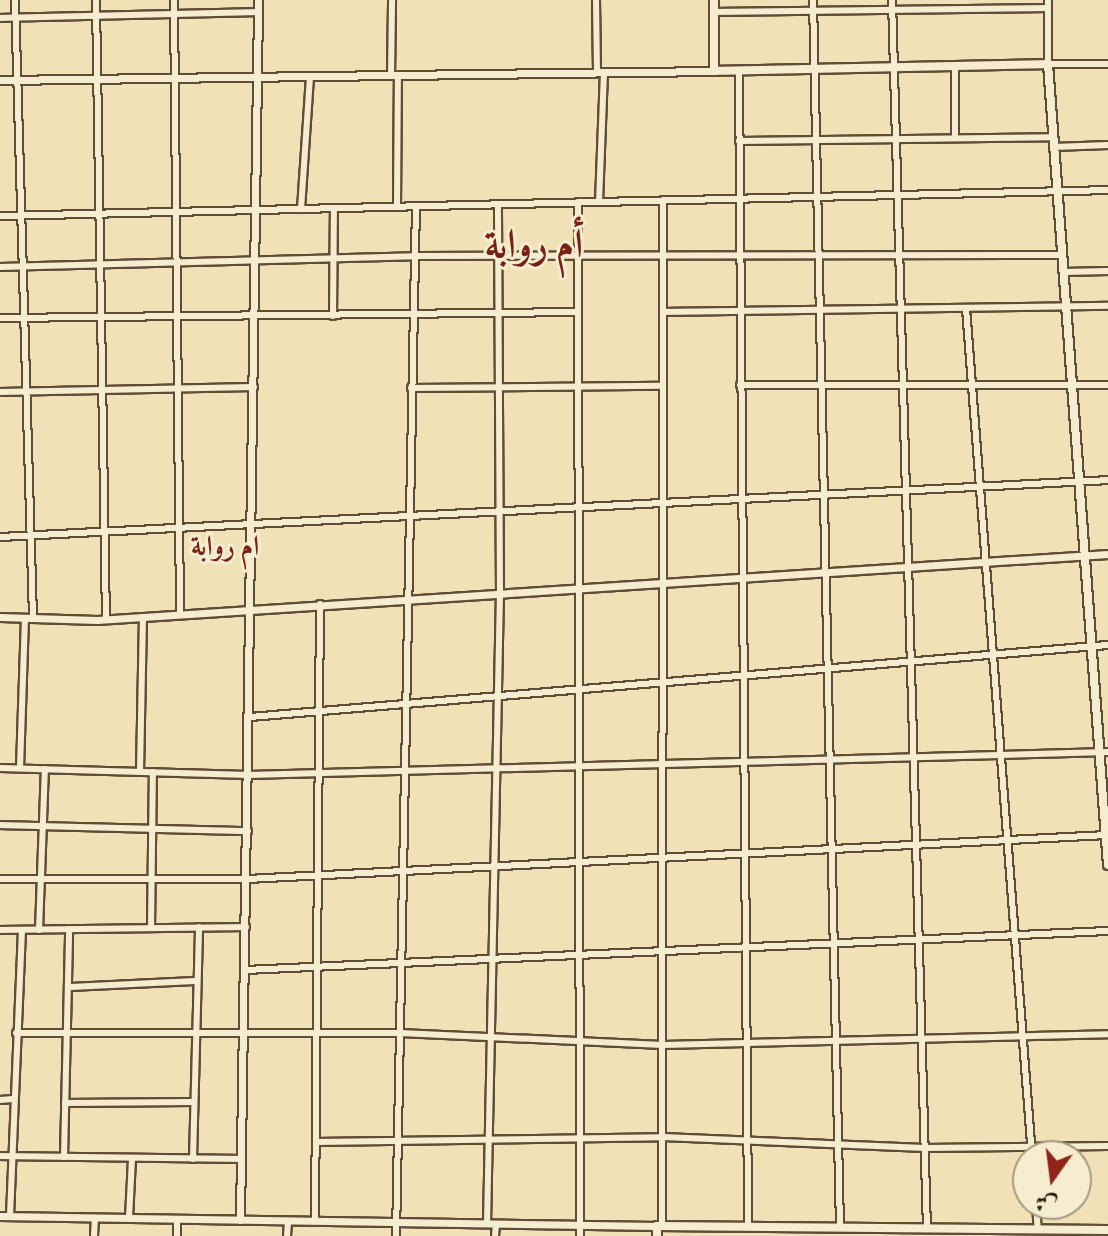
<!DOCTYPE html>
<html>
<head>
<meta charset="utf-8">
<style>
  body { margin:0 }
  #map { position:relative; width:1108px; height:1236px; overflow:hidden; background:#f1e1b6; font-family:Vollkorn,Amiri,serif }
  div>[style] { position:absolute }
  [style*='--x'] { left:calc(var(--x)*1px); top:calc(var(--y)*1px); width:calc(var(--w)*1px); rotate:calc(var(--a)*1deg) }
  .roads { filter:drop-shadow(2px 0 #604c37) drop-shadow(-2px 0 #604c37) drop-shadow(0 2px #604c37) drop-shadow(0 -2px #604c37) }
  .minor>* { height:6px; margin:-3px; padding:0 3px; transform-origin:3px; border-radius:3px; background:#f6ecd0 }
  .tertiary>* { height:7px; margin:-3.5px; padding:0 3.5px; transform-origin:3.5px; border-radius:3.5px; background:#f6ecd0 }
  .secondary>* { height:8px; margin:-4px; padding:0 4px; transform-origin:4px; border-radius:4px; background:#f6ecd0 }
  span { translate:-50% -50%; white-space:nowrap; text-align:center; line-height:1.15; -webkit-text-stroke:6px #f6ecd0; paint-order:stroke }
  .quarter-label { font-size:28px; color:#7a1f14; font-weight:700 }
  .town-label { font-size:40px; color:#7a1f14; font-weight:700 }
  .north { position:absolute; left:1012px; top:1140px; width:80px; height:80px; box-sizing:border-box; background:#f6ecd0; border:2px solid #a79882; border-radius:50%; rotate:194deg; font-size:22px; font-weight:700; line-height:32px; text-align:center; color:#301a0d }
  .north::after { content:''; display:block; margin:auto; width:28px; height:36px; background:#8f2418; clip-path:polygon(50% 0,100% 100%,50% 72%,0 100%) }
</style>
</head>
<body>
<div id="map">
  <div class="roads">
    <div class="minor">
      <i style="--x:15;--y:0;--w:618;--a:88.33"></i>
      <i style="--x:96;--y:0;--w:620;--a:89.08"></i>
      <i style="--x:174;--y:0;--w:615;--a:89.44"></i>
      <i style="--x:596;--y:0;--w:73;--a:89.2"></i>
      <i style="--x:813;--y:0;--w:1228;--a:88.74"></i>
      <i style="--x:892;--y:0;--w:1228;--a:88.37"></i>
      <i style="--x:1048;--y:0;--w:64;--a:90"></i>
      <i style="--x:1048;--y:64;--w:60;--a:0"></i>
      <i style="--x:714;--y:12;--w:334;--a:-0.7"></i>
      <i style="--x:0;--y:18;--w:258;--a:-1.3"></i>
      <i style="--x:739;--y:71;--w:1156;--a:89.55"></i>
      <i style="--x:391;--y:76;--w:76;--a:-89.2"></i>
      <i style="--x:955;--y:137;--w:71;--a:-90"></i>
      <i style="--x:739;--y:141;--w:314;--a:-0.7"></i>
      <i style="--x:1054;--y:147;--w:54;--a:-2.1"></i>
      <i style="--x:578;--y:202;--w:1034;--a:89.89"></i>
      <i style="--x:599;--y:202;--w:129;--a:-87.8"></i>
      <i style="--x:397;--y:207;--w:131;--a:-89.6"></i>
      <i style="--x:301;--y:209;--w:132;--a:-86.1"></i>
      <i style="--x:0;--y:216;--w:1108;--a:-1.34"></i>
      <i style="--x:0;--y:267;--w:415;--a:-1.5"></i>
      <i style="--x:415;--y:256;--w:646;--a:-0.09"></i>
      <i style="--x:1063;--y:272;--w:45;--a:-1.3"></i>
      <i style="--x:966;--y:308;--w:851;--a:85.55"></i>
      <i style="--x:663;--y:312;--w:445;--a:-0.8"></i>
      <i style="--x:333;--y:316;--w:108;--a:-89.5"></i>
      <i style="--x:0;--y:318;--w:578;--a:-0.59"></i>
      <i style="--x:740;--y:385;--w:368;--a:0"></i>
      <i style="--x:411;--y:388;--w:252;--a:-0.5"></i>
      <i style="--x:0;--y:392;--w:254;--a:-1.1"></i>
      <i style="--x:0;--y:537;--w:1109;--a:-2.94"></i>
      <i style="--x:250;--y:717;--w:861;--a:-4.8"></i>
      <i style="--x:0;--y:768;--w:249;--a:1.6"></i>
      <i style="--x:249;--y:775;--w:859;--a:-1.53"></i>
      <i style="--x:20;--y:768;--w:150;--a:-88.1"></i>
      <i style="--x:140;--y:772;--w:155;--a:-88.9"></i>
      <i style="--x:0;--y:825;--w:248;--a:1.4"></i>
      <i style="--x:0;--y:879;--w:247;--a:0"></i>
      <i style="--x:247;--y:879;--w:861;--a:-2.93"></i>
      <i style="--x:151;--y:928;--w:156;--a:-89.3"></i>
      <i style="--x:0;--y:930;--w:246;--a:-0.7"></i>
      <i style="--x:39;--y:930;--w:161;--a:-87.9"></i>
      <i style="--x:245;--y:970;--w:864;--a:-2.59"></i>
      <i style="--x:68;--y:987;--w:129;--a:-2.7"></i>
      <i style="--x:16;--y:1033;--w:384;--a:0"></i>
      <i style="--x:400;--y:1033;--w:263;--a:2.6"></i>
      <i style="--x:663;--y:1045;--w:445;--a:-1.4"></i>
      <i style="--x:0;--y:1100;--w:13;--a:-4"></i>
      <i style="--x:65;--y:1103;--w:129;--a:-0.4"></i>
      <i style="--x:316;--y:1142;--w:347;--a:-0.8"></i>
      <i style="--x:663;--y:1137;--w:262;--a:2.4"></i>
      <i style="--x:925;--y:1148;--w:183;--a:-0.6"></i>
      <i style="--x:0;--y:1156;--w:241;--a:0.7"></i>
      <i style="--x:64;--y:1157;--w:228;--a:-88.7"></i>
      <i style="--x:193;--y:1159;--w:232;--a:-88.5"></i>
      <i style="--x:1036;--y:1204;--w:26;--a:86"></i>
      <i style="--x:10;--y:1216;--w:286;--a:-87.6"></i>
      <i style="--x:129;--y:1218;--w:60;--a:-87.1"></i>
      <i style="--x:315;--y:1221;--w:617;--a:-89.54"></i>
      <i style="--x:487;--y:1224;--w:629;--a:-88.82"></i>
      <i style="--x:500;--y:595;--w:391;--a:-90.3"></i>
      <i style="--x:662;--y:1226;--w:1026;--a:-89.94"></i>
      <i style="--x:94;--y:1236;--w:18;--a:-87"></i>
      <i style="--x:177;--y:1236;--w:17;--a:-90"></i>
      <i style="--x:287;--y:1236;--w:15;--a:-86"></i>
      <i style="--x:396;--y:1236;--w:1030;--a:-88.89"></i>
      <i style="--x:495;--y:1236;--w:12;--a:-85"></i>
    </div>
    <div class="tertiary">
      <i style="--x:0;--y:80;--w:714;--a:-0.72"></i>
      <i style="--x:0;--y:617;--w:97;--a:1.8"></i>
      <i style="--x:97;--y:620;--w:1013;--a:-3.74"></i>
      <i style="--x:0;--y:1216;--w:657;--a:0.87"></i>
      <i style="--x:240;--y:1220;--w:1220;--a:-89.15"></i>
    </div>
    <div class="secondary">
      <i style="--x:714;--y:0;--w:71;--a:90"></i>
      <i style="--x:714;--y:71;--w:334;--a:-1.2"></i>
      <i style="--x:1048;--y:64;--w:803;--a:85.72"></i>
      <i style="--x:657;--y:1236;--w:10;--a:-90"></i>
      <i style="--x:657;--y:1226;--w:451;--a:0.5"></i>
    </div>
  </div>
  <div class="quarter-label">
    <span style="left:225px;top:548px">ام روابة</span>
  </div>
  <div class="town-label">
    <span style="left:534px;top:247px">أم روابة</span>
  </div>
  <div class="north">ش</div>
</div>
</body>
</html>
